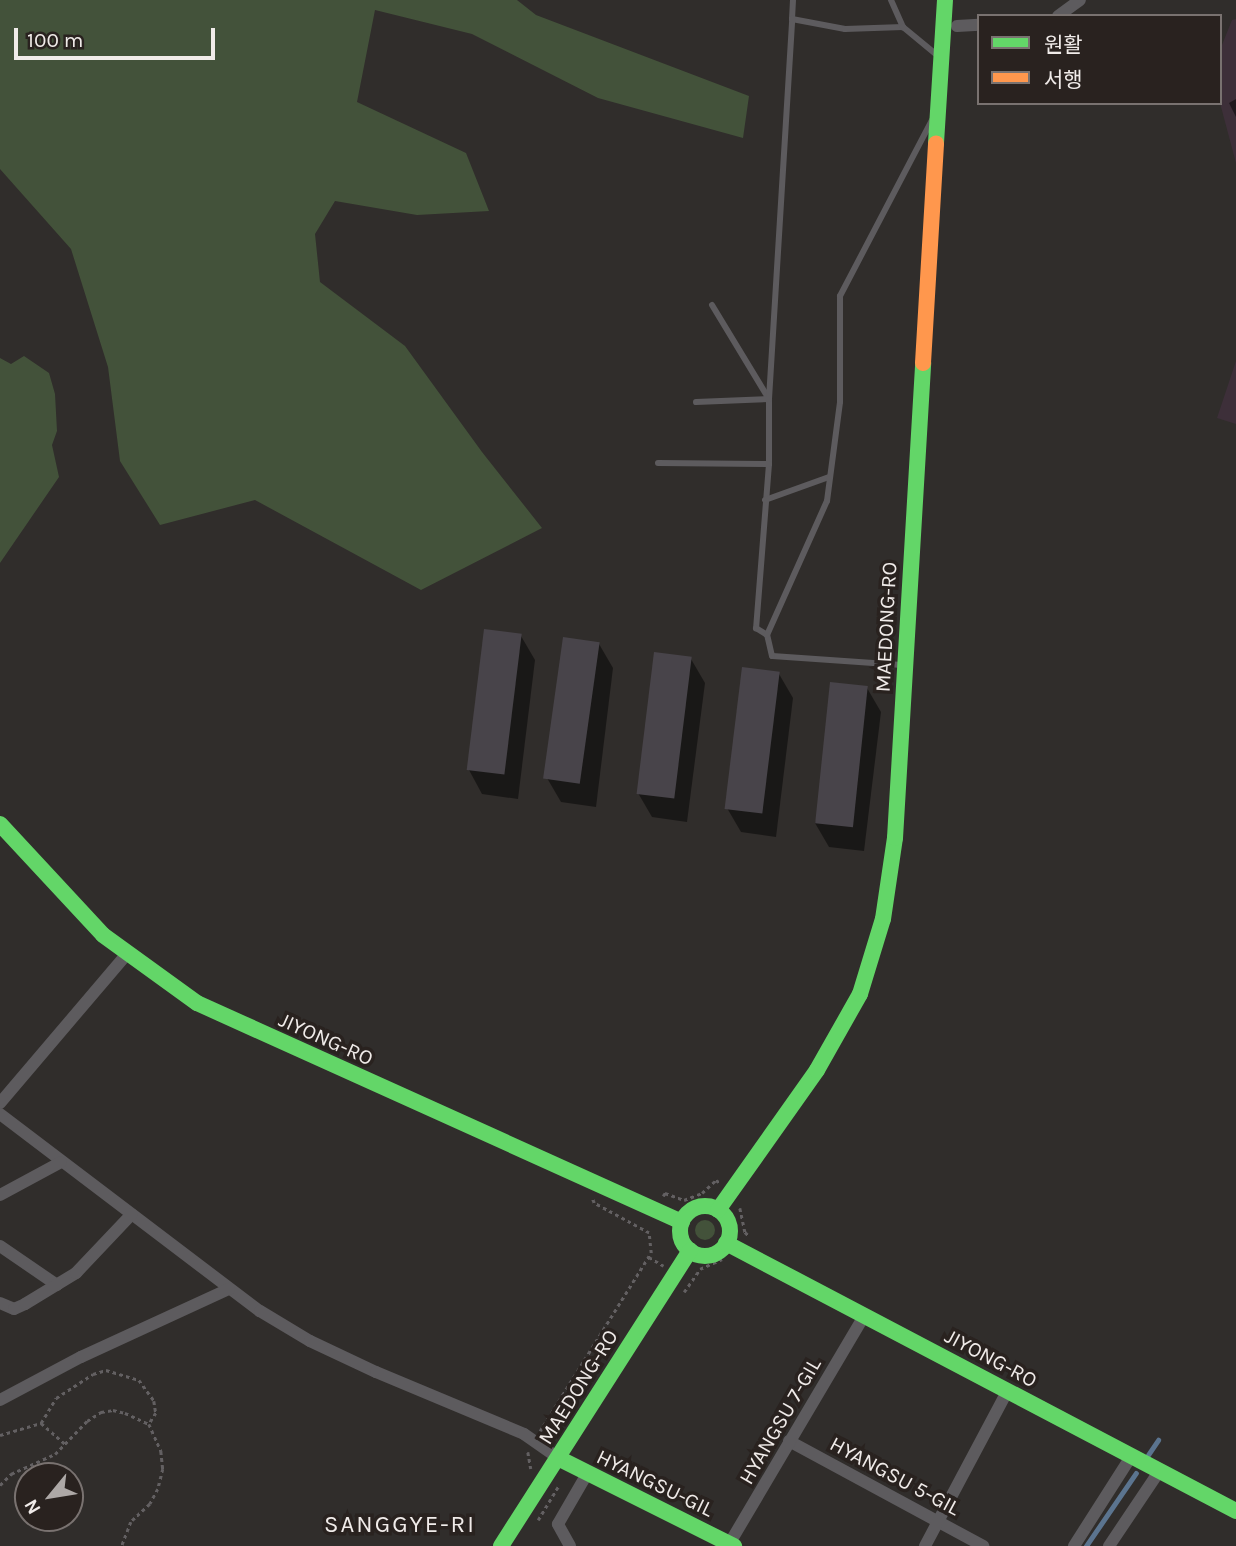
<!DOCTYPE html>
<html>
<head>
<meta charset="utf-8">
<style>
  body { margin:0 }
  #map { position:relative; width:1236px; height:1546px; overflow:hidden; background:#302d2b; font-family:Karla,"Noto Sans KR",sans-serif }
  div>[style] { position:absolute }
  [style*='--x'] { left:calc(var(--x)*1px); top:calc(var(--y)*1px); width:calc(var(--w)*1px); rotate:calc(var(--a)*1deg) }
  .industrial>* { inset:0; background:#3d2f39 }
  .green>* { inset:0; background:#43523a }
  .round { border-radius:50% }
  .shadow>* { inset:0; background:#0007 }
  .stream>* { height:4.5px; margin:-2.25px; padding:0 2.25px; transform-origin:2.25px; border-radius:2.25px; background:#5b748f }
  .building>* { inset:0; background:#48444a; transform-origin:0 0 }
  .path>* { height:2.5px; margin-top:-1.25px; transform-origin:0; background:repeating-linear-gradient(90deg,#636062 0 3.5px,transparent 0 7px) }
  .lane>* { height:6px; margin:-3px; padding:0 3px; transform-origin:3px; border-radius:3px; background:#5d5b5e }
  .street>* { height:12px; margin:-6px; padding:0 6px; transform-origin:6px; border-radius:6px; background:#5d5b5e }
  .fast>* { height:16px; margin:-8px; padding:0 8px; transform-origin:8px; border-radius:8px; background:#63d668 }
  .fast>.ring { margin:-8px; padding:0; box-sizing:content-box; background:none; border:16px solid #63d668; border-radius:50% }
  .slow>* { height:16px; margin:-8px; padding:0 8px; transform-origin:8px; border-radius:8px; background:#ff974d }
  span { translate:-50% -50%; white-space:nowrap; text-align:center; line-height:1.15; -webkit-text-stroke:7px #29221f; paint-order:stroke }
  .street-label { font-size:21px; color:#f0ebe9 }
  .quarter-label { font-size:24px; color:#f0ebe9; letter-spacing:2px }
  .legend { position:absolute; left:977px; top:14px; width:245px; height:91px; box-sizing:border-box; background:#29221f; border:2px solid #797270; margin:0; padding:9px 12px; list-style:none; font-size:21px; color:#f0ebe9 }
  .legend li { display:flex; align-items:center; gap:14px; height:35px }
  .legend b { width:35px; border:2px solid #797270 }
  .north { position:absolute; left:14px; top:1462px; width:70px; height:70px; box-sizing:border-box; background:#29221f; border:2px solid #797270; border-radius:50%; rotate:240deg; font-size:19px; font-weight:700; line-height:28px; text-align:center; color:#f0ebe9 }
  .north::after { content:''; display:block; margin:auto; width:24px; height:32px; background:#ada8a6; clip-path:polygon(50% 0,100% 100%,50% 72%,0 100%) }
  .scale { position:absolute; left:14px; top:28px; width:201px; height:32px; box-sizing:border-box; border:4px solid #f0ebe9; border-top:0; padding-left:9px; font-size:21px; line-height:24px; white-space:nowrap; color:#f0ebe9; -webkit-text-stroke:5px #29221f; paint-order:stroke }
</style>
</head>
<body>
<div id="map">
  <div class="industrial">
    <i style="clip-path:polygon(1236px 19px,1236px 163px,1220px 103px,1220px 50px,1232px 20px)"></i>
    <i style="clip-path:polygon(1236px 361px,1236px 424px,1217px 418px)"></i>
  </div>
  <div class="green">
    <i style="clip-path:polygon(0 0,517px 0,536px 15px,749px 96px,743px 138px,598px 98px,472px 34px,375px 10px,357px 102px,466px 153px,489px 211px,417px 215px,335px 201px,315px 234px,320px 282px,405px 346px,482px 452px,542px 528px,421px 590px,255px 500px,160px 525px,120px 461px,108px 367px,71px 249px,0 169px)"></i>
    <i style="clip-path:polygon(24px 356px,49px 373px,55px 394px,57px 431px,52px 445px,59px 477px,0 563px,0 358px,11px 364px)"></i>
    <i class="round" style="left:695px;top:1220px;width:20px;height:20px"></i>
  </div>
  <div class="shadow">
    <i style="clip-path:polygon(1236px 99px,1236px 117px,1229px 103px)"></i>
    <i style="clip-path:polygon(521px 636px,535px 660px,518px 799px,482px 794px,469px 770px)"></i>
    <i style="clip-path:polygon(599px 644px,613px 668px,596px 807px,561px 802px,547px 778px)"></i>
    <i style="clip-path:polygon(691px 659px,705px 683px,687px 822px,652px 817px,638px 793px)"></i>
    <i style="clip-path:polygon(779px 674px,793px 698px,776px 837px,741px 832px,727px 808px)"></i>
    <i style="clip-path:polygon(867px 688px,881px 712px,864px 851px,829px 847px,815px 823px)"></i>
  </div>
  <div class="stream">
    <i style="--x:1148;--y:1455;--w:18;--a:-56"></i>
    <i style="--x:1086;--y:1546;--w:88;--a:-55.6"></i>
  </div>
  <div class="building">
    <i style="left:484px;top:629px;width:38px;height:142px;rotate:7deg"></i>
    <i style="left:563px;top:637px;width:37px;height:143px;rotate:8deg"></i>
    <i style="left:654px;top:652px;width:38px;height:143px;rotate:7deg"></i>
    <i style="left:742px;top:667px;width:38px;height:143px;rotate:7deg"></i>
    <i style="left:830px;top:682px;width:38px;height:142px;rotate:6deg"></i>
  </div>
  <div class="path">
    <i style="--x:663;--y:1196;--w:4;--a:-56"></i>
    <i style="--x:665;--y:1193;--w:20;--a:20"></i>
    <i style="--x:684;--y:1200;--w:19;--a:-21"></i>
    <i style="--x:702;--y:1193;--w:19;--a:-43"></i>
    <i style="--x:716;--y:1180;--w:4;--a:34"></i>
    <i style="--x:740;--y:1208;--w:25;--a:78"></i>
    <i style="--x:745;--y:1232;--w:7;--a:45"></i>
    <i style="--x:649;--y:1257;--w:17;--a:31"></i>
    <i style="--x:684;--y:1292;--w:28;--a:-55"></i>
    <i style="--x:700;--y:1269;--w:24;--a:-24"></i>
    <i style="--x:41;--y:1423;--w:32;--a:41"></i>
    <i style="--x:540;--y:1431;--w:210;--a:-58.1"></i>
    <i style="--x:651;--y:1253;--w:20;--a:-96"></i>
    <i style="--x:649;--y:1233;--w:63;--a:-151.4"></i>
    <i style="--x:594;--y:1203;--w:5;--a:-112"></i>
    <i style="--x:0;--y:1435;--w:43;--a:-16.3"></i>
    <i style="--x:41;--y:1423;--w:29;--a:-59"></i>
    <i style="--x:56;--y:1398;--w:44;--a:-33"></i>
    <i style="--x:93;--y:1374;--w:14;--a:-17"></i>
    <i style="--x:106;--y:1370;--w:34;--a:17"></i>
    <i style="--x:139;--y:1380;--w:26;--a:54"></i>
    <i style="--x:154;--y:1401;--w:12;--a:81"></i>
    <i style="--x:156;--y:1413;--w:13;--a:122"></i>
    <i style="--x:149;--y:1424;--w:30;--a:66"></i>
    <i style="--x:161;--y:1451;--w:18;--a:84"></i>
    <i style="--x:163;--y:1469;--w:21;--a:104"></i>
    <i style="--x:158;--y:1489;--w:17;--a:118"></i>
    <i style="--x:150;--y:1504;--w:26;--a:137"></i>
    <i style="--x:131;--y:1522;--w:26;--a:111"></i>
    <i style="--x:528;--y:1452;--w:17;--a:80"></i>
    <i style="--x:0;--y:1485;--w:16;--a:-45"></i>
    <i style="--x:11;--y:1474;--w:48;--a:-24.4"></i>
    <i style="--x:55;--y:1454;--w:46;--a:-45.9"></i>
    <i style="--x:87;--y:1421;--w:17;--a:-33"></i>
    <i style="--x:101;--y:1412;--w:12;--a:-9"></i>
    <i style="--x:113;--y:1410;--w:12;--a:14"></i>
    <i style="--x:125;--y:1413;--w:26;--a:25"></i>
    <i style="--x:538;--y:1520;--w:41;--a:-59"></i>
  </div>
  <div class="lane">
    <i style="--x:793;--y:0;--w:19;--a:93"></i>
    <i style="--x:792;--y:19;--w:54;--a:10.7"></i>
    <i style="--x:845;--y:29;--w:58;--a:-2"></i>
    <i style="--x:891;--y:0;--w:30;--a:66"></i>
    <i style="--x:903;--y:27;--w:45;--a:39.6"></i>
    <i style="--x:712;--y:305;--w:110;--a:58.8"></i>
    <i style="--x:769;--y:399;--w:65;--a:90"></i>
    <i style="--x:769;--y:464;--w:165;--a:94.5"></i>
    <i style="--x:756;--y:628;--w:13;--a:32"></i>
    <i style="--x:696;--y:402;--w:73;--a:-2.4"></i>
    <i style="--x:769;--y:399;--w:381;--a:-86.5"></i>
    <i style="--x:658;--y:463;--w:111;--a:0.5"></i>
    <i style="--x:765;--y:500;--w:68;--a:-19.8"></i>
    <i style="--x:902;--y:665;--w:130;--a:-176"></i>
    <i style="--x:772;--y:656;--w:22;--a:-103"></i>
    <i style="--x:767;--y:635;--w:147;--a:-65.9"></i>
    <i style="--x:827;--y:501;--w:100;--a:-82.5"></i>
    <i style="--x:840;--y:402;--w:106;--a:-90"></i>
    <i style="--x:840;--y:296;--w:199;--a:-62.4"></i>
  </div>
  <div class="street">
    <i style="--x:1058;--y:16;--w:27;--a:-36"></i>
    <i style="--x:957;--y:26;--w:22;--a:-3"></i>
    <i style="--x:0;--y:1103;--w:196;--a:-49.6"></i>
    <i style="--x:0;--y:1114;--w:326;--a:37.2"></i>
    <i style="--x:260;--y:1311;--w:58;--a:31"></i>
    <i style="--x:310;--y:1341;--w:73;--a:25.2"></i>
    <i style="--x:376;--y:1372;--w:160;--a:22.7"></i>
    <i style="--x:524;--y:1434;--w:42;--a:35.2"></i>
    <i style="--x:0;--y:1195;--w:69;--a:-28.4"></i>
    <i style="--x:0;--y:1246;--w:69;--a:34.4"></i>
    <i style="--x:0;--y:1303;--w:15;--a:23"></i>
    <i style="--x:14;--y:1309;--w:12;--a:-24"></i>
    <i style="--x:25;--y:1304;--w:60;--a:-31.3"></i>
    <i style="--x:76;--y:1273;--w:81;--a:-46.5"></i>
    <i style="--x:0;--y:1400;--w:92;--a:-28"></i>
    <i style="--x:81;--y:1357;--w:163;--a:-24.7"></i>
    <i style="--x:789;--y:1441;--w:221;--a:28.4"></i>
    <i style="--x:570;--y:1546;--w:25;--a:-119"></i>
    <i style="--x:558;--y:1524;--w:58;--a:-59.9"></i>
    <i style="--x:728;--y:1546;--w:267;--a:-59.4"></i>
    <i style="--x:925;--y:1546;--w:174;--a:-62"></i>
    <i style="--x:1074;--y:1546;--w:108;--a:-57.5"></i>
    <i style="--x:1109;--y:1546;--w:92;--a:-56.1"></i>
  </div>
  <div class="fast">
    <i style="--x:936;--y:143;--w:143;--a:-86.4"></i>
    <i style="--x:0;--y:824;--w:151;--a:47.1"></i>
    <i style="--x:103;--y:935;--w:116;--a:35.9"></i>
    <i style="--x:197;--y:1003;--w:532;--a:24.3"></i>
    <i class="ring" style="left:680px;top:1206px;width:34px;height:34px"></i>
    <i style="--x:718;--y:1210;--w:171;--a:-54.7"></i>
    <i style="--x:817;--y:1070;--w:87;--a:-60.5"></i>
    <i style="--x:860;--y:994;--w:78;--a:-73"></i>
    <i style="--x:883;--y:919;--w:82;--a:-81.6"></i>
    <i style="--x:895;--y:838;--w:476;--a:-86.6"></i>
    <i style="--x:726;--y:1243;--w:576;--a:27.72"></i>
    <i style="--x:558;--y:1458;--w:197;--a:26.6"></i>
    <i style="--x:501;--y:1546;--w:351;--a:-57.4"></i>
  </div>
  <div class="slow">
    <i style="--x:923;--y:363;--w:220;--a:-86.6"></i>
  </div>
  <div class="street-label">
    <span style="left:886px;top:627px;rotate:-87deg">MAEDONG-RO</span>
    <span style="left:326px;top:1039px;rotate:24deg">JIYONG-RO</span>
    <span style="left:991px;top:1358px;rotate:28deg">JIYONG-RO</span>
    <span style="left:578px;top:1387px;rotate:-58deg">MAEDONG-RO</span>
    <span style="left:780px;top:1421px;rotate:-60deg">HYANGSU 7-GIL</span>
    <span style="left:895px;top:1476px;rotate:28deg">HYANGSU 5-GIL</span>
    <span style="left:655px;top:1483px;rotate:26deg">HYANGSU-GIL</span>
  </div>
  <div class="quarter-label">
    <span style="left:400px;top:1525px">SANGGYE-RI</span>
  </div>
  <ul class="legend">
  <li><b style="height:9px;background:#63d668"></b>원활</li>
  <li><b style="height:9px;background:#ff974d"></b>서행</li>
  </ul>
  <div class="north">N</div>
  <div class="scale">100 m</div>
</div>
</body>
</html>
